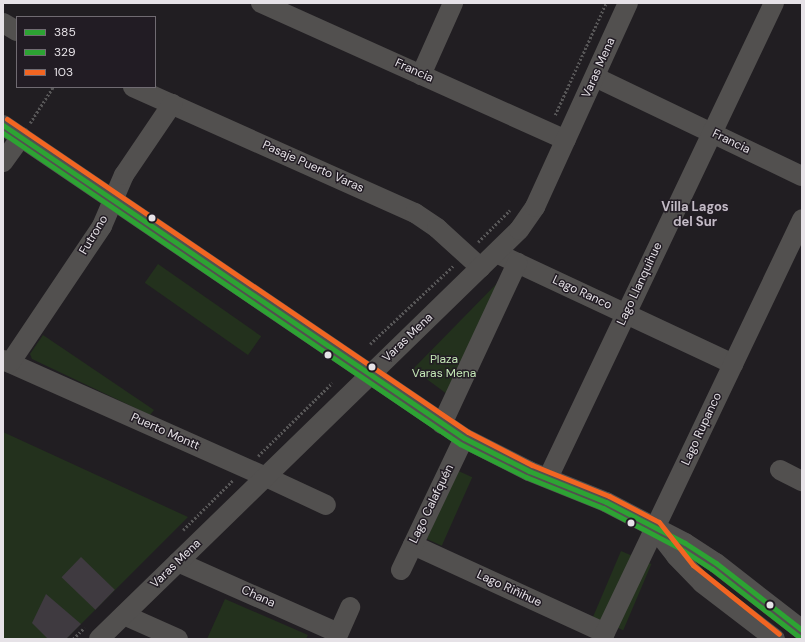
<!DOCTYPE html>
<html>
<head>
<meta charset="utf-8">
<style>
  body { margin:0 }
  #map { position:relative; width:805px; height:642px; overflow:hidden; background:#211e22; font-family:"DM Sans",sans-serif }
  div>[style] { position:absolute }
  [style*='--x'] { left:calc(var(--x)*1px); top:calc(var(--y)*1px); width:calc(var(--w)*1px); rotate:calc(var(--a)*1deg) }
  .green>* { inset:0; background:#23311d; transform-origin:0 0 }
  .building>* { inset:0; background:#3f3a40; transform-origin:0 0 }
  .path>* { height:2.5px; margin-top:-1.25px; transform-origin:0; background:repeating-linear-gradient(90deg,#575657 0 2px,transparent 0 4px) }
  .minor>* { height:20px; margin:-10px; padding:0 10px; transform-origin:10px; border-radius:10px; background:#52504f }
  .bus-1>* { height:5px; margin:-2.5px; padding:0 2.5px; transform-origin:2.5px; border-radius:2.5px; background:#2da333 }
  .bus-2>* { height:5px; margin:-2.5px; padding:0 2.5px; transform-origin:2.5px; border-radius:2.5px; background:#2da333 }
  .bus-3>* { height:5px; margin:-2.5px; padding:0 2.5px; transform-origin:2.5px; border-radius:2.5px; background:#f26522 }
  .dots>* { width:11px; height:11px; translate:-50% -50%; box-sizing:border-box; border:2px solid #221c24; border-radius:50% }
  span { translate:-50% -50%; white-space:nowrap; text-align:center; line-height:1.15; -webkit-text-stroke:3px #221c24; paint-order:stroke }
  .street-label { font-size:12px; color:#e6e2e7 }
  .park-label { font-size:12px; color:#c3e7b5 }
  .neighbourhood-label { font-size:13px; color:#c3bbc6; font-weight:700 }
  .frame { position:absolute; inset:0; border:4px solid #e6e2e7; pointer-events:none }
  .legend { position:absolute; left:16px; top:16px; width:140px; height:72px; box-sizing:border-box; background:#221c24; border:1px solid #706b72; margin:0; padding:5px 7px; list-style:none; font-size:12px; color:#e6e2e7 }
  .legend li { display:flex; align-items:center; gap:8px; height:20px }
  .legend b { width:20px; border:1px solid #706b72 }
</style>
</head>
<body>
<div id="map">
  <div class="green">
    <i style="left:158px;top:264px;width:126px;height:23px;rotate:35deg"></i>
    <i style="clip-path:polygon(511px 269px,451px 397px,413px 369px)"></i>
    <i style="clip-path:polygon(43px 335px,154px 410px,150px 415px,32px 359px,30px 354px)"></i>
    <i style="clip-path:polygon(3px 432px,188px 517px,66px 639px,3px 639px)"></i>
    <i style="left:454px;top:469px;width:20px;height:75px;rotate:24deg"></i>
    <i style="left:621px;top:551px;width:33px;height:72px;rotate:23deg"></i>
    <i style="clip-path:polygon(225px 599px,308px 635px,306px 639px,207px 639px)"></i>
  </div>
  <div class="building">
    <i style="left:81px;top:557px;width:47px;height:28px;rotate:44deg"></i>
    <i style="clip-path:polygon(46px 594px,81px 624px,66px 639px,48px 639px,32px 623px)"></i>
  </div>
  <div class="path">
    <i style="--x:555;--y:115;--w:123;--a:-65.5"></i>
    <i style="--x:30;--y:123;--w:43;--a:-57.4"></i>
    <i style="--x:478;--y:242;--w:45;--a:-45"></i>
    <i style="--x:370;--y:344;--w:114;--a:-43.2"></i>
    <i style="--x:258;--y:456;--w:104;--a:-44.6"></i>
    <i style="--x:183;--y:530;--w:71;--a:-45"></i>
    <i style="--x:73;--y:639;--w:16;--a:-45"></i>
  </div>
  <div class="minor">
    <i style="--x:261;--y:3;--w:334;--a:24.2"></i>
    <i style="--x:3;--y:23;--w:16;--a:30"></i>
    <i style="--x:421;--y:75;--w:79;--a:-66"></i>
    <i style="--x:595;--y:77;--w:229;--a:25.6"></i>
    <i style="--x:133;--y:87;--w:309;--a:24.1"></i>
    <i style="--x:415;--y:213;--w:27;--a:34"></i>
    <i style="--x:437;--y:228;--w:59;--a:42.3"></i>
    <i style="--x:3;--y:125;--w:557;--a:34.17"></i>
    <i style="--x:464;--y:438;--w:73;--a:26.9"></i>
    <i style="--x:529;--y:471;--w:83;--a:21.9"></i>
    <i style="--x:606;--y:502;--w:89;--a:27.4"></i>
    <i style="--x:685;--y:543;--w:37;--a:33"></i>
    <i style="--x:716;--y:563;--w:109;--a:37.9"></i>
    <i style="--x:3;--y:162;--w:31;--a:-54"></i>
    <i style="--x:496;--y:253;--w:262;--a:25.1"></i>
    <i style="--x:3;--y:360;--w:288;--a:24"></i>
    <i style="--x:266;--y:477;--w:66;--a:25"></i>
    <i style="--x:10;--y:363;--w:165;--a:-56.1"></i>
    <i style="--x:102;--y:226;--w:56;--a:-66.7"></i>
    <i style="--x:124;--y:175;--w:86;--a:-55.9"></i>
    <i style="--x:442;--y:424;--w:178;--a:-65"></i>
    <i style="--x:780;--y:470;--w:25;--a:27"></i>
    <i style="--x:548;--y:478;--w:526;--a:-64.56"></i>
    <i style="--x:656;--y:530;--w:33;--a:52"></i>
    <i style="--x:676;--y:556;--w:37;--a:46"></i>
    <i style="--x:702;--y:583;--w:92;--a:37.5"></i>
    <i style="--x:413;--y:545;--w:211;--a:24.6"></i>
    <i style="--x:178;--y:562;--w:175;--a:23.9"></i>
    <i style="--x:401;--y:570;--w:146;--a:-64.5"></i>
    <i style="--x:124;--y:615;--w:59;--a:24"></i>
    <i style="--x:99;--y:639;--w:586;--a:-44.24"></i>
    <i style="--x:519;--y:230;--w:28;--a:-55"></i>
    <i style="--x:535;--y:207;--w:224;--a:-65.5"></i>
    <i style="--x:336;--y:639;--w:35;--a:-66"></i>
    <i style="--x:602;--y:639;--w:465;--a:-64.5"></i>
  </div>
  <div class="bus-1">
    <i style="--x:3;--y:125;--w:557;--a:34.17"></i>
    <i style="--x:464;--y:438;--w:73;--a:26.9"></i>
    <i style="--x:529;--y:471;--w:83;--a:21.9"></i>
    <i style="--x:606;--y:502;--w:89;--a:27.4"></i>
    <i style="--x:685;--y:543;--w:37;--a:33"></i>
    <i style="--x:716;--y:563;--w:109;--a:37.9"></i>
  </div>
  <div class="bus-2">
    <i style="--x:3;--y:133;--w:553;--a:34.24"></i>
    <i style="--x:460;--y:444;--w:74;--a:26.6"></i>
    <i style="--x:526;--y:477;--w:83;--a:21.9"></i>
    <i style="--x:603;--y:508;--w:88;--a:27.7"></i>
    <i style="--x:681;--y:549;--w:37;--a:33"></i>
    <i style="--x:712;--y:569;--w:109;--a:37.9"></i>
  </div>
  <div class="bus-3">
    <i style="--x:7;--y:119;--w:557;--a:34.17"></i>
    <i style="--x:468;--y:432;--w:72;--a:27.3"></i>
    <i style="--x:532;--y:465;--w:83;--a:21.9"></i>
    <i style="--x:609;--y:496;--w:56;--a:27.5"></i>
    <i style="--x:659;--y:522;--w:55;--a:51.7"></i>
    <i style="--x:693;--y:565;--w:110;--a:38.7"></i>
  </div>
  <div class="dots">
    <i style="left:152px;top:218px;background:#e6e2e7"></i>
    <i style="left:328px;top:355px;background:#e6e2e7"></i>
    <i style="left:372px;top:367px;background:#e6e2e7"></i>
    <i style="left:631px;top:523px;background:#e6e2e7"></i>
    <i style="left:770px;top:605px;background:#e6e2e7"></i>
  </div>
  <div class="street-label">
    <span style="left:599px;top:68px;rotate:-66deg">Varas Mena</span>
    <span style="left:414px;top:71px;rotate:24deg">Francia</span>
    <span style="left:731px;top:142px;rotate:26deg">Francia</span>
    <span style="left:313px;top:167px;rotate:24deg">Pasaje Puerto Varas</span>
    <span style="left:94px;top:235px;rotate:-59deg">Futrono</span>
    <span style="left:640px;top:284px;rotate:-65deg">Lago Llanquihue</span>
    <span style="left:582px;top:293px;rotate:25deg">Lago Ranco</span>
    <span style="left:408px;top:338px;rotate:-44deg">Varas Mena</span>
    <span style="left:702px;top:429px;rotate:-65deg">Lago Rupanco</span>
    <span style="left:165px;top:432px;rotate:24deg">Puerto Montt</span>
    <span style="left:432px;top:504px;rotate:-64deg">Lago Calafquén</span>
    <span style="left:176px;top:564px;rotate:-44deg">Varas Mena</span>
    <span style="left:509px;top:589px;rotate:25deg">Lago Riñihue</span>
    <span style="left:258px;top:597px;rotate:24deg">Chana</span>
  </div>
  <div class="park-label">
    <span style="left:444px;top:367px">Plaza<br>Varas Mena</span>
  </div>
  <div class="neighbourhood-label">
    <span style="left:695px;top:215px">Villa Lagos<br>del Sur</span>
  </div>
  <div class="frame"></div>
  <ul class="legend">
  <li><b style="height:5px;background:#2da333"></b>385</li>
  <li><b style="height:5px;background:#2da333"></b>329</li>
  <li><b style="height:5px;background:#f26522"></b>103</li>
  </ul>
</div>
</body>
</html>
